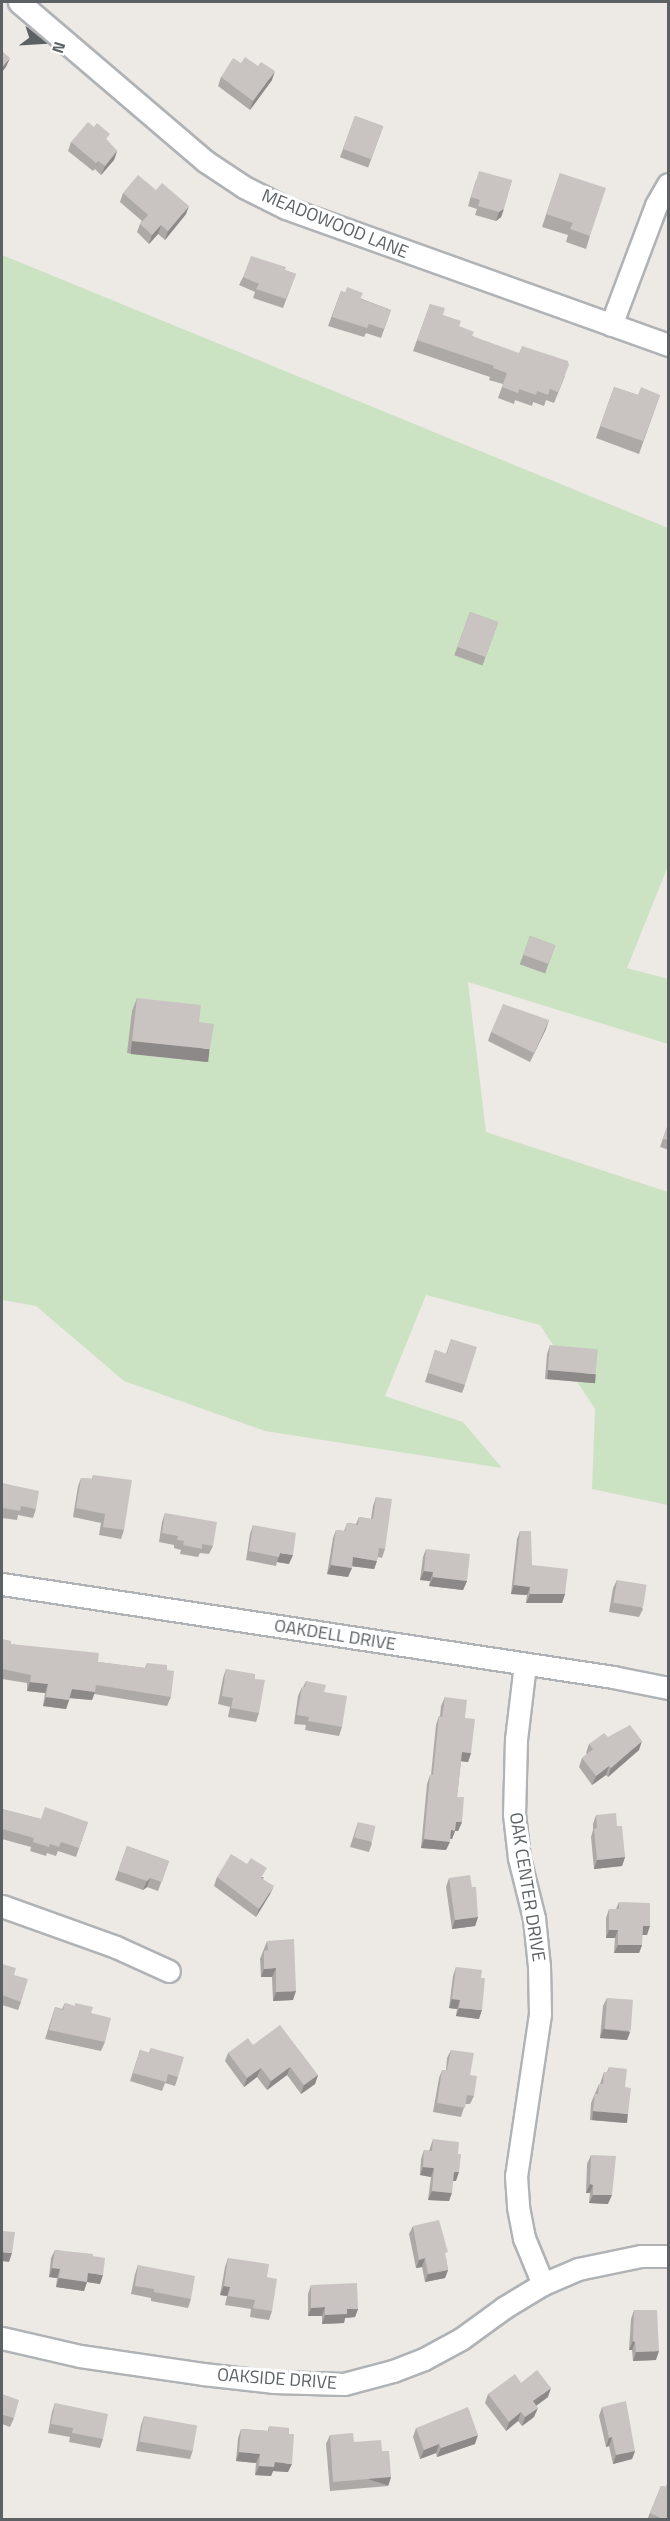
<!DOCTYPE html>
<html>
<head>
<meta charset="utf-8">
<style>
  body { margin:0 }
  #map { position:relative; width:670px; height:2521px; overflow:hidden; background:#ede9e5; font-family:"Titillium Web",sans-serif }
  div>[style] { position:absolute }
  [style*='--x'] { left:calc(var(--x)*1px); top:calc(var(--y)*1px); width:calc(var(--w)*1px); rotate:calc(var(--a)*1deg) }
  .green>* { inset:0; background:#cbe3c3 }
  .roads { filter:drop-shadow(2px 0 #b0b3b6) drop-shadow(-2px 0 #b0b3b6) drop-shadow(0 2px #b0b3b6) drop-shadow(0 -2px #b0b3b6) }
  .minor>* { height:21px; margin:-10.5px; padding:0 10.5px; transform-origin:10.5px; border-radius:10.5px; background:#fff }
  .wall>* { inset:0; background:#ada9a7; transform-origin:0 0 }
  .shaded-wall>* { inset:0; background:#8d8988; transform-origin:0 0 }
  .building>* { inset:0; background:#c9c4c2; transform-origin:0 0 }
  span { translate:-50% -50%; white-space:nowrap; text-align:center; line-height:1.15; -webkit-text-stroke:6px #fff; paint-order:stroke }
  .street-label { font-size:18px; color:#5c6164 }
  .frame { position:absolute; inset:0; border:3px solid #5c6164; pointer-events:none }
  .north { position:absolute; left:12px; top:12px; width:60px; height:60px; -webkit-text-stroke:4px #fff; paint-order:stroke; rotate:108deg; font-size:16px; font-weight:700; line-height:24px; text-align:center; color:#5c6164 }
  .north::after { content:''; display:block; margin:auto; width:21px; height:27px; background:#5c6164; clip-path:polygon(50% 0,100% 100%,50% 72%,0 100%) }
</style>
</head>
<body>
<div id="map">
  <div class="green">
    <i style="clip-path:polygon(2px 255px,668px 528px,668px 866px,627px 968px,668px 979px,668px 1044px,468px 982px,486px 1132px,668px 1192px,668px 1505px,592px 1489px,595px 1409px,540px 1325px,426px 1295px,385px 1396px,463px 1422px,502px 1468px,265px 1431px,124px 1381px,36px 1306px,2px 1300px)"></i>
  </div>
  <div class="roads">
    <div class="minor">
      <i style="--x:19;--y:2;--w:245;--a:40.5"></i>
      <i style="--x:205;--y:161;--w:47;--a:33.7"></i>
      <i style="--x:244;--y:187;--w:47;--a:26.6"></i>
      <i style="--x:286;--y:208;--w:406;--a:19.7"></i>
      <i style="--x:611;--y:325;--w:128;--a:-69.4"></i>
      <i style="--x:656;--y:205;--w:24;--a:-60"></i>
      <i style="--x:2;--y:1584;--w:618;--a:8.65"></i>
      <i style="--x:613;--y:1677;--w:56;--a:11.3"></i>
      <i style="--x:525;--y:1664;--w:76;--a:96.8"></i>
      <i style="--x:516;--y:1739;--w:75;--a:91.5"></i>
      <i style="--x:514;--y:1814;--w:44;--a:83.5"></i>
      <i style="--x:519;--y:1858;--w:62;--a:76"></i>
      <i style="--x:534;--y:1918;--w:48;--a:84.1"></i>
      <i style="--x:539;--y:1966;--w:48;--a:88.8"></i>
      <i style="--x:540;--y:2014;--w:164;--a:98.4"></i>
      <i style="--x:516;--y:2176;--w:31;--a:86"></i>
      <i style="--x:518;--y:2207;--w:32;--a:79"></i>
      <i style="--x:524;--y:2238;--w:50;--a:67.6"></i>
      <i style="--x:2;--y:1906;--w:121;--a:19.8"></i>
      <i style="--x:116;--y:1947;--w:58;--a:24.4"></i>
      <i style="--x:2;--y:2338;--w:80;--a:13"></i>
      <i style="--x:80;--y:2356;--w:124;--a:8.3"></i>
      <i style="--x:203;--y:2374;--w:70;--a:6.5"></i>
      <i style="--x:273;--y:2382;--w:71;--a:1.6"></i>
      <i style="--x:344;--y:2384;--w:51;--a:-14.9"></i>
      <i style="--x:393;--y:2371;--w:33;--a:-21"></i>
      <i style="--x:424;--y:2359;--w:42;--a:-28.4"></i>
      <i style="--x:461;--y:2339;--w:54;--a:-36"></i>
      <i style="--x:505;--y:2307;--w:44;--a:-31.2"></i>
      <i style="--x:543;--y:2284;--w:38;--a:-23"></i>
      <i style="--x:578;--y:2269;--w:64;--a:-11.7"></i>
      <i style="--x:641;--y:2256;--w:27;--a:0"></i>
    </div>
  </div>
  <div class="wall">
    <i style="clip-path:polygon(241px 63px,272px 80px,250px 110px,218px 86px,221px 77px)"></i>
    <i style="left:355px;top:116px;width:30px;height:44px;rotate:20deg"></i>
    <i style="clip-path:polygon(107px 140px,117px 151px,114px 160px,101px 175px,95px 169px,93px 171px,68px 151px,71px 142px)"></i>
    <i style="clip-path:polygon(560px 173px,590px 236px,586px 249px,566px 242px,568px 235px,542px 227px)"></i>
    <i style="clip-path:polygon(476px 180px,512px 180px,501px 217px,496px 221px,475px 215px,477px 209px,468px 206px)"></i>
    <i style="clip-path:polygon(123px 193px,186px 214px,165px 240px,158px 234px,149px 244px,137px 232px,140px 224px,142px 221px,120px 202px)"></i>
    <i style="clip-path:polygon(285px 270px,296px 274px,283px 308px,253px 298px,255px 292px,239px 285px,243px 277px)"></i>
    <i style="clip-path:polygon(341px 291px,391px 310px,381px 338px,366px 333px,364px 337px,328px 326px)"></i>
    <i style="clip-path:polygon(430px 304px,443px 315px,472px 336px,565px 376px,554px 403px,546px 400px,544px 406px,533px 402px,532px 406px,515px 400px,514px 404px,498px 398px,503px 384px,489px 380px,490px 377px,413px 351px)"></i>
    <i style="clip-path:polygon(614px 387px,638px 395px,660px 395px,639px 454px,596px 438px)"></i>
    <i style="left:470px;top:612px;width:30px;height:46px;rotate:20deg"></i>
    <i style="left:530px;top:936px;width:27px;height:30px;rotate:20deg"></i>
    <i style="clip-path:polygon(137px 998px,199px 1022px,206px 1062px,127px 1053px,132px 1011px)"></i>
    <i style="clip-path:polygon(549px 1020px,530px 1062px,488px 1041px,491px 1032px)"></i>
    <i style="clip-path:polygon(669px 1121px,669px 1150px,660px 1147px)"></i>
    <i style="clip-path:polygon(451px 1339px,465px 1385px,462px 1393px,425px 1382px,435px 1350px,446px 1354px)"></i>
    <i style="clip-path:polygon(550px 1345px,593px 1383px,545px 1379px,547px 1354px)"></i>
    <i style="clip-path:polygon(93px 1475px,124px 1530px,121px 1539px,99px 1535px,101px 1523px,73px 1517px,78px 1486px,81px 1478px,92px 1479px)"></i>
    <i style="clip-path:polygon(2px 1483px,36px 1509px,33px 1518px,18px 1515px,17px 1520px,2px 1518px)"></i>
    <i style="clip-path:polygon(376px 1497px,385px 1549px,382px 1558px,378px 1557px,374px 1569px,352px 1566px,348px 1577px,327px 1574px,333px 1538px,336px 1530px,344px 1531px,347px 1523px,356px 1524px,359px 1517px,371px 1519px,373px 1506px)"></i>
    <i style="clip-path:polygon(165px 1513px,213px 1546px,209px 1554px,200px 1553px,198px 1557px,180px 1554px,181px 1550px,174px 1548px,174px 1545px,159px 1542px,162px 1522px)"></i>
    <i style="clip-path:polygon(253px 1525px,289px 1564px,277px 1562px,276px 1566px,246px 1560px,250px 1534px)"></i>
    <i style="clip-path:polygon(520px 1531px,532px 1565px,565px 1594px,562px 1603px,526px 1603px,527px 1595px,511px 1594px,517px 1539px)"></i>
    <i style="clip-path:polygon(426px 1549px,467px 1581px,463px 1590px,429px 1586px,430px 1581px,420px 1580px,423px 1557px)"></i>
    <i style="clip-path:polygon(617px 1580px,643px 1609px,639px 1617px,609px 1612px,613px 1588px)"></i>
    <i style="clip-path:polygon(2px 1639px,11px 1644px,98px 1662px,145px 1668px,147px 1663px,167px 1670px,171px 1697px,167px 1706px,94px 1694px,92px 1700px,70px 1698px,66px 1709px,43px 1706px,45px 1693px,27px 1691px,27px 1683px,2px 1679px)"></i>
    <i style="clip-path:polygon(226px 1669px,255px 1679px,259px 1713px,256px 1722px,228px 1717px,230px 1707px,218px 1704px,223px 1678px)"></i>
    <i style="clip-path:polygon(306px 1681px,324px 1692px,342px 1727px,339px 1736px,305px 1730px,306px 1725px,294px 1724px,298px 1696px,302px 1687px,303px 1687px)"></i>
    <i style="clip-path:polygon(445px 1697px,465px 1718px,471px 1753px,468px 1762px,461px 1761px,457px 1797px,462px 1822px,458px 1831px,455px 1831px,452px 1839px,450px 1839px,446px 1850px,421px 1848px,427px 1784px,430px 1775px,431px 1775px,436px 1725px,439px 1716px,440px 1716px,441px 1706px)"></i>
    <i style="clip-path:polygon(608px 1737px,639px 1750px,608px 1777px,606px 1775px,592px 1785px,579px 1767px,582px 1758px,587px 1754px,586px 1753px,589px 1744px)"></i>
    <i style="clip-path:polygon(2px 1804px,2px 1809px,41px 1819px,88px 1822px,76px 1857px,58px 1851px,56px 1856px,47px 1853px,46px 1856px,30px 1851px,31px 1847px,2px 1839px)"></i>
    <i style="clip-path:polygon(596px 1815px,617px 1826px,625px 1857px,622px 1866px,594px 1869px,591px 1837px,593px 1830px,593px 1824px)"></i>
    <i style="clip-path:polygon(358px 1822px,372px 1843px,369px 1852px,350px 1847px)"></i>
    <i style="clip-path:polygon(127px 1846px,169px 1861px,158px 1891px,147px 1887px,143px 1890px,115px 1880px)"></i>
    <i style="clip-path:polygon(217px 1877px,264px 1877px,263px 1879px,270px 1894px,256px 1917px,214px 1886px)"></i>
    <i style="clip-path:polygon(449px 1878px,478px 1917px,475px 1926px,452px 1929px,446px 1887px)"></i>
    <i style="clip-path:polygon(619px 1902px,647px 1935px,642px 1935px,642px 1945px,639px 1953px,614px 1953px,615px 1938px,606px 1938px,606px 1918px,609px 1909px,616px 1909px)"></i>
    <i style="clip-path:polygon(267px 1941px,293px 2000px,273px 2001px,272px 1977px,261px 1977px,260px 1959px)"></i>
    <i style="clip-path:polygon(2px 1964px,14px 1975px,21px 2002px,18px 2010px,2px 2005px)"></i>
    <i style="clip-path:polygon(456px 1967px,479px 2019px,456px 2016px,457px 2009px,449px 2008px,453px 1976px)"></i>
    <i style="clip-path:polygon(607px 1998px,630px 2032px,627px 2040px,600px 2038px,603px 2006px)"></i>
    <i style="clip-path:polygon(65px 2003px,91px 2013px,105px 2042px,101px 2051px,45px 2039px,55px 2007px,62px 2009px)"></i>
    <i style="clip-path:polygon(253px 2045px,318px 2075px,315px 2084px,301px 2094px,287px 2075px,267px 2090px,257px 2077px,244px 2087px,225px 2061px,228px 2053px)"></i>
    <i style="clip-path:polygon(151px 2048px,178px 2077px,175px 2086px,165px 2083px,162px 2091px,130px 2081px,140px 2050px,149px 2053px)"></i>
    <i style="clip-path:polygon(451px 2050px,470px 2075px,474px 2096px,470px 2104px,465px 2104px,461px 2117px,433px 2112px,439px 2078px,442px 2070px,446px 2070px,447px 2058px)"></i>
    <i style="clip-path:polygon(609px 2067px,625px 2087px,625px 2123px,590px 2120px,591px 2103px,599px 2084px,600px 2084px,604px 2072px,607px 2072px)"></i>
    <i style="clip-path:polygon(433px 2139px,456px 2181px,453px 2181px,449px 2201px,428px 2200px,431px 2177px,420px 2175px,421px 2159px,424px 2150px,429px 2151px)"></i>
    <i style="clip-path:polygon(591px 2155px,608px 2204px,589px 2203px,590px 2193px,586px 2193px,587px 2164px)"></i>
    <i style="clip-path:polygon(413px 2226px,446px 2258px,448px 2270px,445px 2278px,425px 2282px,422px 2267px,416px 2268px,409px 2234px)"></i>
    <i style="clip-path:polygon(55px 2250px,93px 2256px,100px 2284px,87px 2282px,84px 2291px,56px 2287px,57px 2278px,49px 2277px,51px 2258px)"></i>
    <i style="clip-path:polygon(228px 2258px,267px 2277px,272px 2311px,269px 2320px,250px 2317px,251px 2309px,225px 2305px,227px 2296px,220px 2295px,225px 2267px)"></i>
    <i style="clip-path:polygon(138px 2265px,191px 2299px,188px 2308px,151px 2301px,151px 2298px,131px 2294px,135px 2274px)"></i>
    <i style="clip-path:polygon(311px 2285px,358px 2309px,355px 2317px,345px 2318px,344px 2323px,322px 2324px,322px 2316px,308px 2316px,308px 2294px)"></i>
    <i style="clip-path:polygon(634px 2310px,656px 2360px,633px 2361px,632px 2350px,629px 2350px,631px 2319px)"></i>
    <i style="clip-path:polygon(521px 2383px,548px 2397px,536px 2406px,534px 2417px,522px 2426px,518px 2421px,506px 2431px,485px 2403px,488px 2394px)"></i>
    <i style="clip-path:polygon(2px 2394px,14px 2418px,10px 2427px,2px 2424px)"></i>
    <i style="clip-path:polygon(55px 2403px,103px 2439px,100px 2448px,69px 2442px,70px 2437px,48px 2433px,52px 2412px)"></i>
    <i style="clip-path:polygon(602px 2407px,635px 2451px,632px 2459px,613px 2464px,609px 2446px,606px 2447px,599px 2416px)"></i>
    <i style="clip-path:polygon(144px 2416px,193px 2450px,190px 2459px,136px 2451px,141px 2425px)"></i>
    <i style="clip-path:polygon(269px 2426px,288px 2472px,273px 2471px,271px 2476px,255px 2475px,256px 2463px,236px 2461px,238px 2438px,241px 2429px,268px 2431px)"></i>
    <i style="clip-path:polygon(416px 2428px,475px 2444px,437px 2457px,436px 2453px,420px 2459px,413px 2437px)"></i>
    <i style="clip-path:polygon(330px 2435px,382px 2451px,391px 2477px,388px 2486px,330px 2491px,326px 2444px)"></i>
    <i style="clip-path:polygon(661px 2486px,665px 2487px,669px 2520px,647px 2520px)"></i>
  </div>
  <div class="shaded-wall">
    <i style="clip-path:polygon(10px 58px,6px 67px,2px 72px,2px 67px)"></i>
    <i style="clip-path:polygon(275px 71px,272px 80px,250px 110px,253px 101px)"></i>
    <i style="clip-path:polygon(117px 151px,114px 160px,101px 175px,105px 166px)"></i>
    <i style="clip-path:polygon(189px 206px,186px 214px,165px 240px,168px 231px)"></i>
    <i style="clip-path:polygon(504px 209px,501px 217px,496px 221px,499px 212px)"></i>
    <i style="clip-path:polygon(161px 225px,158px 234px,149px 244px,152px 235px)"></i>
    <i style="clip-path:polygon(549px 1020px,546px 1029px,530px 1062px,534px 1053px)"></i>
    <i style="left:132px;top:1041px;width:78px;height:13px;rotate:6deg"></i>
    <i style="left:548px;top:1370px;width:48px;height:9px;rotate:5deg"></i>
    <i style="clip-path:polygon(280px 1553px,293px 1555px,289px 1564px,277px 1562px)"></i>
    <i style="clip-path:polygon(353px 1557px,377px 1561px,374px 1569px,350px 1566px)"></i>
    <i style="clip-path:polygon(331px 1565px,352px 1568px,348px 1577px,327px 1574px)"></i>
    <i style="clip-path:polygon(424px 1571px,433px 1572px,430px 1581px,420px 1580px)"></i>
    <i style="clip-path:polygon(433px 1577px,467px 1581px,463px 1590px,429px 1586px)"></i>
    <i style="clip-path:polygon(514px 1585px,530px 1587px,527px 1595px,511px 1594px)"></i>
    <i style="clip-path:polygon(530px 1594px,565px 1594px,562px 1603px,526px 1603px)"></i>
    <i style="clip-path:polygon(30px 1682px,48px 1684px,45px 1693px,27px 1691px)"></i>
    <i style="clip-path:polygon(72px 1689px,95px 1692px,92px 1700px,69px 1698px)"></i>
    <i style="clip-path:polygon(46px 1697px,69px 1700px,66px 1709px,43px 1706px)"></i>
    <i style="clip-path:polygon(642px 1741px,639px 1750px,608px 1777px,611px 1768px)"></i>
    <i style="clip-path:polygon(462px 1752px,471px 1753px,468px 1762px,459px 1761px)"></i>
    <i style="clip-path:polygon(609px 1766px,606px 1775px,592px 1785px,596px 1776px)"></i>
    <i style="clip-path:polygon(456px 1822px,462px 1822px,458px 1831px,455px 1831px,452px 1839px,448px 1839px,451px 1830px)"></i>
    <i style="clip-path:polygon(424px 1839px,450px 1842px,446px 1850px,421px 1848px)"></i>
    <i style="clip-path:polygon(625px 1857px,622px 1866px,594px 1869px,597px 1860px)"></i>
    <i style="clip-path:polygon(150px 1878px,147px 1887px,143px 1890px,147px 1881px)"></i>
    <i style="clip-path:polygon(274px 1886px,270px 1894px,256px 1917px,259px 1909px)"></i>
    <i style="clip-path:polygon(478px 1917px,475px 1926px,452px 1929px,455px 1920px)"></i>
    <i style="clip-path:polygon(643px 1926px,650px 1926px,647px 1935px,639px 1935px)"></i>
    <i style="clip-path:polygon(609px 1930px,618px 1930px,615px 1938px,606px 1938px)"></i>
    <i style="clip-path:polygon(618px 1945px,642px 1945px,639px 1953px,614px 1953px)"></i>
    <i style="clip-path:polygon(276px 1968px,272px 1977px,261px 1977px,264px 1969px)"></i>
    <i style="clip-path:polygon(296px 1991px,293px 2000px,273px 2001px,276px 1992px)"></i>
    <i style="clip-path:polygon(452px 1999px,460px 2000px,457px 2009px,449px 2008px)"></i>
    <i style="clip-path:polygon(459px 2008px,482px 2010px,479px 2019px,456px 2016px)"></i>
    <i style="clip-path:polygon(603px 2029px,630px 2032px,627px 2040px,600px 2038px)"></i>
    <i style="clip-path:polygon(290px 2067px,287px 2075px,267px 2090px,271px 2081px)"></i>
    <i style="clip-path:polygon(261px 2068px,257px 2077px,244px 2087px,247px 2078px)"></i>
    <i style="clip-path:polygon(318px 2075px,315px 2084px,301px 2094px,304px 2085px)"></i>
    <i style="left:593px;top:2111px;width:35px;height:9px;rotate:5deg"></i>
    <i style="clip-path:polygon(423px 2167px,434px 2168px,431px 2177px,420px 2175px)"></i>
    <i style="clip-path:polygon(454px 2172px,459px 2172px,456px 2181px,451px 2181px)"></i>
    <i style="clip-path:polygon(590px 2184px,593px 2185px,590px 2193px,586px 2193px)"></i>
    <i style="clip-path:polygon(432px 2191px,452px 2193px,449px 2201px,428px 2200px)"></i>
    <i style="clip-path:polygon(593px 2195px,612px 2195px,608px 2204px,589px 2203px)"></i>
    <i style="clip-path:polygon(2px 2252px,12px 2253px,9px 2262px,2px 2261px)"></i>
    <i style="clip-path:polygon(425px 2258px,422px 2267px,416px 2268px,419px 2260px)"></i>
    <i style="clip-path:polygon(52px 2268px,60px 2269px,57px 2278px,49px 2277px)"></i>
    <i style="clip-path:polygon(448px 2270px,445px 2278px,425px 2282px,428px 2274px)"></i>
    <i style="clip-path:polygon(88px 2273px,103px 2275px,100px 2284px,87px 2282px,84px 2291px,56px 2287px,59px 2278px)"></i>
    <i style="clip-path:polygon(224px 2286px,230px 2287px,227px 2296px,220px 2295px)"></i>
    <i style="clip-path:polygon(325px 2307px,322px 2316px,308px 2316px,311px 2308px)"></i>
    <i style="clip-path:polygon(347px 2309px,358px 2309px,355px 2317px,345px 2318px,344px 2323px,322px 2324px,325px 2315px)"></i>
    <i style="clip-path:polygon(633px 2341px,635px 2342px,632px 2350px,629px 2350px)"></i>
    <i style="clip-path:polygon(659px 2351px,656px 2360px,633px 2361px,636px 2352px)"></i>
    <i style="clip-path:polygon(551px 2388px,548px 2397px,530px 2410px,533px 2401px)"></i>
    <i style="clip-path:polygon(538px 2408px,534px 2417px,522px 2426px,525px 2417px)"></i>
    <i style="clip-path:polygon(521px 2412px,518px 2421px,506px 2431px,509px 2422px)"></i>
    <i style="clip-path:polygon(478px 2435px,475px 2444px,437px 2457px,441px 2448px)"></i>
    <i style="clip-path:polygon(612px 2437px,609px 2446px,606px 2447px,609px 2438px)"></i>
    <i style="clip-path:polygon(439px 2444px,436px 2453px,420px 2459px,424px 2450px)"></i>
    <i style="clip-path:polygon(635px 2451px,632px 2459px,613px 2464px,616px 2455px)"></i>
    <i style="clip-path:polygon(239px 2452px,260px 2454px,256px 2463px,236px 2461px)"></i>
    <i style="clip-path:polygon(275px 2462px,292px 2464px,288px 2472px,273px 2471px,271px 2476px,255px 2475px,259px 2466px)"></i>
    <i style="left:391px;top:2477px;width:9px;height:58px;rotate:108deg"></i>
  </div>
  <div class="building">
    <i style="clip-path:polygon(2px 51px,10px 58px,2px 67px)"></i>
    <i style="clip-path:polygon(245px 57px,258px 66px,261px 62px,275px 71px,253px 101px,221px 77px,233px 58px,241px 63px)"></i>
    <i style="left:355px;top:116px;width:30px;height:35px;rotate:20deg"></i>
    <i style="clip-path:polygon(88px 122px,94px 127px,97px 123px,110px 134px,106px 139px,117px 151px,105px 166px,98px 161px,96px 163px,71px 142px)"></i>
    <i style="clip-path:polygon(479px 171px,512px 180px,504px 209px,499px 212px,478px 206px,480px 200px,471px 197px)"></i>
    <i style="clip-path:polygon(560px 173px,606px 188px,590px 236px,570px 229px,573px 223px,546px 214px)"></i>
    <i style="clip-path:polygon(138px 175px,156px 190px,162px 183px,189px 206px,168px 231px,161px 225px,152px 235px,140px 224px,148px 215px,123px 193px)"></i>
    <i style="clip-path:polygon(251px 256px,286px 267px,285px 270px,296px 274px,286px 299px,256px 289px,259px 284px,243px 277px)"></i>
    <i style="clip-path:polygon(347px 287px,363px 293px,360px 299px,391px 310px,384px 329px,369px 324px,367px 328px,332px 317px,341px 291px,345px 293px)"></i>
    <i style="clip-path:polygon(430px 304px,445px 308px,443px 315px,461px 321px,459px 326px,474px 332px,472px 336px,519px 353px,522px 346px,568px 361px,569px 365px,558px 392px,550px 389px,548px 395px,537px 391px,536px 395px,519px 389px,518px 393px,502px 387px,507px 373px,493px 368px,494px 366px,417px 340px)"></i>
    <i style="clip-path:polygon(614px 387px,638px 395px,641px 387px,660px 395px,643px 441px,600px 426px)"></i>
    <i style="left:470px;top:612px;width:30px;height:37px;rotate:20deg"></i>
    <i style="left:530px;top:936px;width:27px;height:20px;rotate:20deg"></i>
    <i style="clip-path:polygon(137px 998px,201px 1005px,199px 1022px,214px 1024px,210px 1049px,132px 1041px)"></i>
    <i style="clip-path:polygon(503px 1004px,549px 1020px,534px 1053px,491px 1032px)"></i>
    <i style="clip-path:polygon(669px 1122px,669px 1140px,663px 1139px)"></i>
    <i style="clip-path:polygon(451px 1339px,477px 1347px,465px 1385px,428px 1373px,435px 1350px,447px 1354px)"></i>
    <i style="left:550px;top:1345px;width:48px;height:25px;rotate:5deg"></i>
    <i style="clip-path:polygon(93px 1475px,132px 1480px,124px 1530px,103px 1527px,105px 1514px,76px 1508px,81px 1478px,93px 1479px)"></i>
    <i style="clip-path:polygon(2px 1483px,39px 1491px,36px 1509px,21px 1506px,20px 1511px,2px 1508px)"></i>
    <i style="clip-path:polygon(376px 1497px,392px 1499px,385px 1549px,379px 1548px,377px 1561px,353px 1557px,352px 1568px,331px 1565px,336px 1530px,345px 1531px,347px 1523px,358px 1525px,359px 1517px,373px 1519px)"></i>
    <i style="clip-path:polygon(165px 1513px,217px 1522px,213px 1546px,202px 1544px,202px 1549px,183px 1545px,184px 1541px,177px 1540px,178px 1536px,162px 1533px)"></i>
    <i style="clip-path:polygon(253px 1525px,296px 1533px,293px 1555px,280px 1553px,279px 1557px,249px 1551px)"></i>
    <i style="clip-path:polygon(520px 1531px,531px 1531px,532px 1565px,568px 1569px,565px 1594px,530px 1594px,530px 1587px,514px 1585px)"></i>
    <i style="clip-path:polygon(426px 1549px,470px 1554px,467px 1581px,433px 1577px,433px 1572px,424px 1571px)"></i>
    <i style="left:617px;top:1580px;width:30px;height:23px;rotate:9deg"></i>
    <i style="clip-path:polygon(2px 1639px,11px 1641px,11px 1644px,99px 1653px,98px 1662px,146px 1668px,147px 1663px,167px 1665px,167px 1670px,174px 1671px,171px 1697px,96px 1685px,95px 1692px,72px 1689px,69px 1700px,46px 1697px,48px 1684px,30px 1682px,31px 1675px,2px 1669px)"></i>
    <i style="clip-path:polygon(226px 1669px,255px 1674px,255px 1679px,265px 1680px,259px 1713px,231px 1708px,233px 1698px,222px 1696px)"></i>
    <i style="clip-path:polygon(306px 1681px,326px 1685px,324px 1692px,347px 1696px,342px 1727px,308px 1721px,309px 1717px,297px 1715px,302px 1687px,305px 1687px)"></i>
    <i style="clip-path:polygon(445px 1697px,467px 1700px,465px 1718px,475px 1719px,471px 1753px,462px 1752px,457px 1797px,464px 1797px,462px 1822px,456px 1822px,455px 1831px,451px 1830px,450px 1842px,424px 1839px,430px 1775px,433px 1775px,439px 1716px,442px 1717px)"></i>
    <i style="clip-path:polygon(630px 1725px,642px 1741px,611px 1768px,609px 1766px,596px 1776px,582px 1758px,593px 1749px,589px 1744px,604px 1733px,608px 1737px)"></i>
    <i style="clip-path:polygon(2px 1804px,3px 1804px,2px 1809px,41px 1819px,45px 1807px,88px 1822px,79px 1848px,61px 1842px,59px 1847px,50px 1844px,49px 1847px,33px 1842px,34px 1838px,2px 1829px)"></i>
    <i style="clip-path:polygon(616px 1813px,617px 1826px,622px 1826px,625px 1857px,597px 1860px,594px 1829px,597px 1828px,596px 1815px)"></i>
    <i style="left:358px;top:1822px;width:18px;height:16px;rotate:13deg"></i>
    <i style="clip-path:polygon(127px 1846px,169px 1861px,162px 1882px,150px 1878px,147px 1881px,118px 1871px)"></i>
    <i style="clip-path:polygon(231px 1854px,247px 1864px,251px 1858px,267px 1868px,261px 1878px,274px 1886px,259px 1909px,217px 1877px)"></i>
    <i style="clip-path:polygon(470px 1875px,472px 1887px,476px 1887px,478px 1917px,455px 1920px,449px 1878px)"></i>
    <i style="clip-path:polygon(619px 1902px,650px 1903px,650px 1926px,643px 1926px,642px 1945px,618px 1945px,618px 1930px,609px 1930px,609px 1909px,619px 1909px)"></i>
    <i style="clip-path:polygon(294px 1939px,296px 1991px,276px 1992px,276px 1968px,264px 1969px,264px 1951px,268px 1950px,267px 1941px)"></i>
    <i style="clip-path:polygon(2px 1964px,16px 1968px,14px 1975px,28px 1979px,21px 2002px,2px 1995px)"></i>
    <i style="clip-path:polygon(456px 1967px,482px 1970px,481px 1978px,485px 1978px,482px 2010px,459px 2008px,460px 2000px,452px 1999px)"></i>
    <i style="left:607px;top:1998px;width:26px;height:31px;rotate:4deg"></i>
    <i style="clip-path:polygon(65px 2003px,75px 2006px,75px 2003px,93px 2007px,91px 2013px,111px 2018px,105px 2042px,49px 2030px,55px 2007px,63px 2010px)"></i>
    <i style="clip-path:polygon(280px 2025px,318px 2075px,304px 2085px,290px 2067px,271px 2081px,261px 2068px,247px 2078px,228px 2053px,248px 2038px,253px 2045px)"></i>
    <i style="clip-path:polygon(151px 2048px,184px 2057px,178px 2077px,168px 2074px,166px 2082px,133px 2073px,140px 2050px,150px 2053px)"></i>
    <i style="clip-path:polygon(451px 2050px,474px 2053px,470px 2075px,477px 2076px,474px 2096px,467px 2095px,465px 2108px,437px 2103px,442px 2070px,447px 2070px)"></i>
    <i style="clip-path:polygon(609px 2067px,627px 2069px,625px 2087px,631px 2088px,628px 2114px,593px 2111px,595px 2094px,598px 2094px,599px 2084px,603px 2084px,604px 2072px,608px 2072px)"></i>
    <i style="clip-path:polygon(433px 2139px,459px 2142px,458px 2154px,461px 2154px,459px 2172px,454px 2172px,452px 2193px,432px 2191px,434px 2168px,423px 2167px,424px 2150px,432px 2151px)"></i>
    <i style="clip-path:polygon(591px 2155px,616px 2156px,612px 2195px,593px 2195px,593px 2185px,590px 2184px)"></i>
    <i style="clip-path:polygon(439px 2220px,448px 2252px,445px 2253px,448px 2270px,428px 2274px,425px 2258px,419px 2260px,413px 2226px)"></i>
    <i style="clip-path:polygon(2px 2231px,15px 2232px,12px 2253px,2px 2252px)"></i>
    <i style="clip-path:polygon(55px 2250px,93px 2254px,93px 2256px,105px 2258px,103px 2275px,88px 2273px,87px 2282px,59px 2278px,60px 2269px,52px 2268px)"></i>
    <i style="clip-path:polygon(228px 2258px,269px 2264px,267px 2277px,277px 2279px,272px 2311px,253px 2308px,255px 2300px,228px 2296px,230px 2287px,224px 2286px)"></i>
    <i style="clip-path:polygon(138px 2265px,195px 2276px,191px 2299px,154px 2292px,154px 2289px,135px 2286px)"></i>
    <i style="clip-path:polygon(357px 2283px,358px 2309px,347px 2309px,347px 2314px,325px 2315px,325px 2307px,311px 2308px,311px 2285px)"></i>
    <i style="clip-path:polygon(634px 2310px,657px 2310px,659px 2351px,636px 2352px,635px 2342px,633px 2341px)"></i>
    <i style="clip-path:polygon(537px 2370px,551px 2388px,533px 2401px,538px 2408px,525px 2417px,521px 2412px,509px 2422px,488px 2394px,515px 2374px,521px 2383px)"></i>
    <i style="clip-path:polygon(2px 2394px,19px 2400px,14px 2418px,3px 2415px,2px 2419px)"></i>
    <i style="clip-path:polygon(626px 2401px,635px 2451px,616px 2455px,612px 2437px,609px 2438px,602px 2407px)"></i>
    <i style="clip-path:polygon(55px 2403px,108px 2414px,103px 2439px,72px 2433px,73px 2428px,51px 2424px)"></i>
    <i style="clip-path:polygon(468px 2407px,478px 2435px,441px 2448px,439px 2444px,424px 2450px,416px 2428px)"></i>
    <i style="left:144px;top:2416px;width:54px;height:26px;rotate:10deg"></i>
    <i style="clip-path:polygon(269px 2426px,289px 2428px,289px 2434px,294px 2434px,292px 2464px,275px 2462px,274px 2467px,259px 2466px,260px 2454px,239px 2452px,241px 2429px,269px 2431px)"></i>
    <i style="clip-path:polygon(353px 2433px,354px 2442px,381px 2440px,382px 2451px,389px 2451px,391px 2477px,333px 2482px,330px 2435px)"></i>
    <i style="clip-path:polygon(667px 2484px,669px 2485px,669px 2520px,665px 2520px,650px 2513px,661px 2486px,665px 2487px)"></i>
  </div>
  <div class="street-label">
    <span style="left:335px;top:224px;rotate:22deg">MEADOWOOD LANE</span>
    <span style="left:335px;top:1635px;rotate:9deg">OAKDELL DRIVE</span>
    <span style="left:527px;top:1887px;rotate:81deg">OAK CENTER DRIVE</span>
    <span style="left:277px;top:2379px;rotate:4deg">OAKSIDE DRIVE</span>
  </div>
  <div class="frame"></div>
  <div class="north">N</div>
</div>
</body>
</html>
